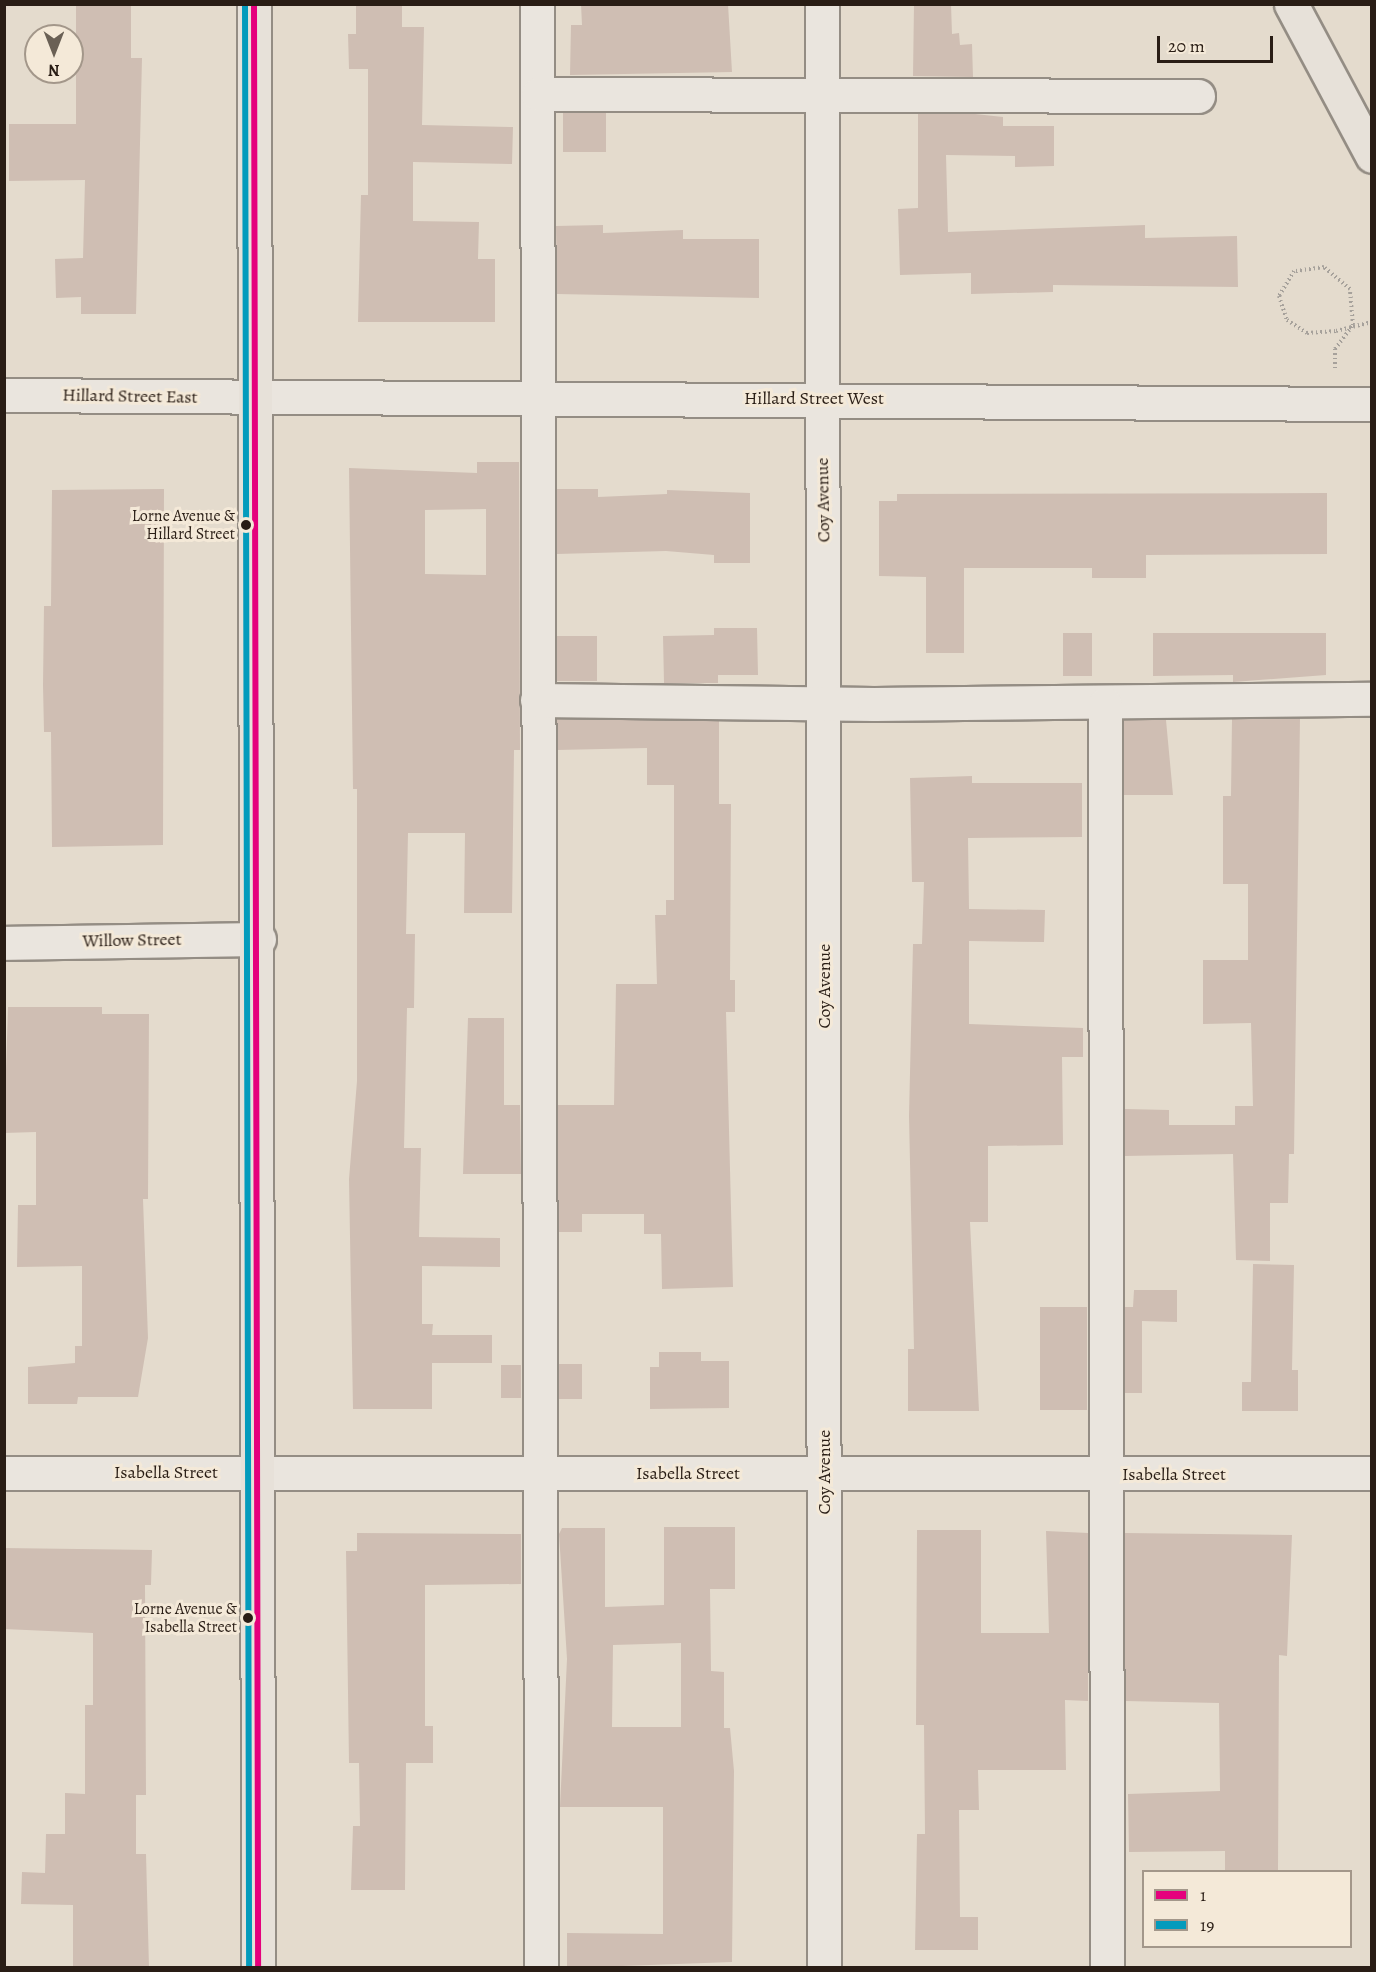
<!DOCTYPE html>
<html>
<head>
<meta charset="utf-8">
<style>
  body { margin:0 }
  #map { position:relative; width:1376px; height:1972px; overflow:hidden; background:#e4dbcd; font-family:Alegreya,serif }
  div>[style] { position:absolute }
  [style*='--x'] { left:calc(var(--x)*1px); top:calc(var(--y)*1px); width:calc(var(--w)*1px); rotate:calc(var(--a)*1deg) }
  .building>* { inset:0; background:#cfbeb3; transform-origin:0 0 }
  .path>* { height:4px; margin-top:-2px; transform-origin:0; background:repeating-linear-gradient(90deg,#a6a19b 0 1.5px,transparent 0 4.5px) }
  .roads { filter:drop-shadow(2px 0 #948d84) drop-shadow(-2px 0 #948d84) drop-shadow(0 2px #948d84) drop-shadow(0 -2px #948d84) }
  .minor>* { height:33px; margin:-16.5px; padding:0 16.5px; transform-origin:16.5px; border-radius:16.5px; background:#eae5de }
  .major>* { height:33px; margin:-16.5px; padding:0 16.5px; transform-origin:16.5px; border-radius:16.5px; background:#e7e1d9 }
  .highway>* { height:33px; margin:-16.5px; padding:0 16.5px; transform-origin:16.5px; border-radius:16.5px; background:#e7e1d9 }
  .path-bridge>* { height:4px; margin-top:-2px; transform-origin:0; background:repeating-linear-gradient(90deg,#a6a19b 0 1.5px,transparent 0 4.5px) }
  .bus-1>* { height:6px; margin:-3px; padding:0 3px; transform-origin:3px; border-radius:3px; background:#e5007d }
  .bus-2>* { height:6px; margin:-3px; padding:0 3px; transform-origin:3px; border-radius:3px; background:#049bbc }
  .dots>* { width:16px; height:16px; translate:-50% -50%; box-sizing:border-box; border:3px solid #f4e9d8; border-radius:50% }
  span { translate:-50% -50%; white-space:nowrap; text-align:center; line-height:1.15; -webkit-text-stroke:6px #f4e9d8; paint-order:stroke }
  .bus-label { font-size:16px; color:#291d15 }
  .right { translate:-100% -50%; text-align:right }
  .street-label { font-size:18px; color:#291d15 }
  .frame { position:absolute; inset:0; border:6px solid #291d15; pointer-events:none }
  .legend { position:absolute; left:1142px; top:1870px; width:210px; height:78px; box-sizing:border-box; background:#f4e9d8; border:2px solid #a3978a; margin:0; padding:8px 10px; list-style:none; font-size:18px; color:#291d15 }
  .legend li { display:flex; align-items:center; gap:12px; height:30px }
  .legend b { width:30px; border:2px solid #a3978a }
  .north { position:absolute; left:24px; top:24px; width:60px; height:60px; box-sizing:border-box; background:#f4e9d8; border:2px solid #a3978a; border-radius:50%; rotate:180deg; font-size:16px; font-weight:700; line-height:24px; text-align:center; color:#291d15 }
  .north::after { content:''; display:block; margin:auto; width:21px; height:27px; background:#6a6055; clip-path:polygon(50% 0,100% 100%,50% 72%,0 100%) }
  .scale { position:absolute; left:1157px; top:36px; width:116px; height:27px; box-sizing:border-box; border:3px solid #291d15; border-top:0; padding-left:8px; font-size:18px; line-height:21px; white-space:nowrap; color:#291d15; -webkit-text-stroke:4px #f4e9d8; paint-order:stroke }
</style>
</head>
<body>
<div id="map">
  <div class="building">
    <i style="clip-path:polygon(76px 4px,131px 4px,131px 58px,142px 58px,136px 314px,81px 314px,81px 297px,56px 298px,55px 259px,83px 258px,85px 180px,9px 181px,9px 124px,76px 124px)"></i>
    <i style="clip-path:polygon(356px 4px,402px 4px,402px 27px,424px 27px,422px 125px,513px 127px,512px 164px,413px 162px,413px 221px,479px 222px,478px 259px,495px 259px,495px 322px,358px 322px,361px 195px,368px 195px,368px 69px,349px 69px,348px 34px,356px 34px)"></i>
    <i style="clip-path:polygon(581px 4px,728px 4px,732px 72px,570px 75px,571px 25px,582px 25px)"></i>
    <i style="clip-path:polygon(914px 4px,951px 4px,952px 34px,959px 33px,960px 45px,972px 44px,973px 77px,913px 76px)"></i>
    <i style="left:563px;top:113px;width:43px;height:39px"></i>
    <i style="clip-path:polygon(918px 114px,975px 114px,1003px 117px,1003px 126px,1054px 126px,1054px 166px,1015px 167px,1015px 156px,946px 155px,948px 232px,1145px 225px,1145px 238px,1237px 236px,1238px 287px,1053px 285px,1053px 292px,971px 294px,971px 273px,900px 275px,898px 209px,918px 208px)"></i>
    <i style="clip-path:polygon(603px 225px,603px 233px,683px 230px,683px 239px,759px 239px,759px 298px,557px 294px,556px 226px)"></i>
    <i style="clip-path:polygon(evenodd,477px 462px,519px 462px,520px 750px,514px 750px,512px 913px,464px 913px,465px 833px,408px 833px,406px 934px,415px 934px,414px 1008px,407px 1008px,404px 1148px,421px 1148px,419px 1237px,500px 1238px,500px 1267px,422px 1266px,422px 1324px,433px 1324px,432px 1335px,492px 1335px,492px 1363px,432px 1363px,432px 1409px,353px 1409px,349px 1179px,357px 1081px,357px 789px,353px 789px,349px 468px,477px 473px,477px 462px,486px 509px,486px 575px,425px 574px,425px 510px,486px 509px)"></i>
    <i style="clip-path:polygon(164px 489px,163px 845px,52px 847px,51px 732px,44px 732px,43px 685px,44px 606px,51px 606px,52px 490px)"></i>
    <i style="clip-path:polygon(557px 489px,598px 489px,598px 497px,667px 494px,667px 490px,750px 493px,750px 563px,714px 563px,714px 555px,666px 551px,557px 554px)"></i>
    <i style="clip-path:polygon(1327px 493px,1327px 554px,1146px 555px,1146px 578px,1092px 578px,1092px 568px,964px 568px,964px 653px,926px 653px,926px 577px,879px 576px,879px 501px,897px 501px,897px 494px)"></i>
    <i style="clip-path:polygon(714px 628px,757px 628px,758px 675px,718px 675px,718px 683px,664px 683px,663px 636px,714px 635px)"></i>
    <i style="left:1092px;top:633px;width:43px;height:29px;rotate:90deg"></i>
    <i style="clip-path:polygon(1153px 633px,1326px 633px,1326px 675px,1233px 682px,1233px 675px,1153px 676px)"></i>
    <i style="left:557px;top:636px;width:40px;height:45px"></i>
    <i style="clip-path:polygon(1300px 718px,1294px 1154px,1289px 1154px,1288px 1203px,1270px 1203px,1270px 1261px,1236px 1260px,1233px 1154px,1124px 1156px,1125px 1109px,1169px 1110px,1169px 1125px,1235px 1125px,1235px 1106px,1253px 1106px,1251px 1023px,1203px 1024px,1203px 960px,1248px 960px,1248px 884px,1223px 884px,1223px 796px,1231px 796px,1232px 719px)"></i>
    <i style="clip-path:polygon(557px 719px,719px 721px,719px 804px,731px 804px,730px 980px,735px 980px,735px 1012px,726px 1012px,733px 1287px,662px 1289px,661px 1234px,644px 1234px,644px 1214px,582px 1214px,582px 1232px,558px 1232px,558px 1105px,614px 1105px,616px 984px,657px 984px,655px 915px,666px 915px,666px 900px,674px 900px,674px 785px,647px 785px,647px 748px,557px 750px)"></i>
    <i style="clip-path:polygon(1124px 720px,1166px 720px,1173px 795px,1124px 795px)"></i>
    <i style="clip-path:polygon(972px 776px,972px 783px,1082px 783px,1082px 837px,968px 838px,969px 909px,1045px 910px,1044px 942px,969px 941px,969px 1024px,1083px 1028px,1083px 1057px,1062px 1057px,1063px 1145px,988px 1146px,988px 1222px,970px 1222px,979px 1411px,908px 1411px,908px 1349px,914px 1349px,909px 1116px,913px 944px,922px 944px,924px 882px,912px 882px,910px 778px)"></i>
    <i style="clip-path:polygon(8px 1007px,102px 1007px,102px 1014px,149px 1014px,148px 1199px,143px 1199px,148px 1338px,138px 1397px,78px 1397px,77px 1404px,28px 1404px,28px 1367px,75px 1363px,75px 1346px,82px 1346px,82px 1266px,17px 1267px,18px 1205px,36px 1205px,36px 1132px,4px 1133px)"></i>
    <i style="clip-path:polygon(468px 1018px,504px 1018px,504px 1105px,520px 1105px,521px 1174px,463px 1174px)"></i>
    <i style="clip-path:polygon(1253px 1264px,1294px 1265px,1292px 1370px,1298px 1370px,1298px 1411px,1242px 1411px,1242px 1382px,1251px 1382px)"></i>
    <i style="clip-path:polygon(1134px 1290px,1177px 1290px,1177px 1322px,1142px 1321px,1142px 1393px,1125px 1393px,1125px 1307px,1133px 1307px)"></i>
    <i style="left:1040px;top:1307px;width:47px;height:103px"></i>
    <i style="clip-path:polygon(659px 1352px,701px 1352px,701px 1361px,729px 1361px,729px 1408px,650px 1409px,650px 1367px,659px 1367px)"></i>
    <i style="left:559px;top:1364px;width:23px;height:35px"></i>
    <i style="left:521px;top:1365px;width:33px;height:20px;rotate:90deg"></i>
    <i style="clip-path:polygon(evenodd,664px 1527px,735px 1527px,735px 1589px,710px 1589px,711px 1671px,724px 1672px,724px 1728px,730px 1728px,734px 1771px,732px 1962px,567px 1968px,567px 1933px,663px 1934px,663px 1807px,560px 1807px,567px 1659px,559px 1534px,562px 1528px,605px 1528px,605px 1607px,664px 1605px,664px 1527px,681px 1643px,681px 1727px,612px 1727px,613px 1645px,681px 1643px)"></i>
    <i style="clip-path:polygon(917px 1530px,981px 1530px,981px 1633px,1049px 1633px,1046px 1531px,1088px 1533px,1088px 1701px,1065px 1700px,1066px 1770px,978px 1770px,979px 1810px,959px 1810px,960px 1917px,978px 1917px,978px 1950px,915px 1950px,917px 1834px,925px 1834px,924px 1725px,916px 1725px)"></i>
    <i style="clip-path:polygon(357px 1533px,521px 1534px,521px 1584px,425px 1585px,425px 1726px,433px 1726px,433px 1763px,406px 1763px,405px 1890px,351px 1890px,353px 1826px,360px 1826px,359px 1763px,349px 1763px,346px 1551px,357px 1551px)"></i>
    <i style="clip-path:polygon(1125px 1533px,1292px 1535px,1287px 1656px,1279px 1655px,1278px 1872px,1225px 1872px,1225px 1851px,1129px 1852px,1128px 1794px,1220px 1791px,1219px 1703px,1125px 1701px)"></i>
    <i style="clip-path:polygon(4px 1548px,152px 1550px,151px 1585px,145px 1585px,146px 1795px,136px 1795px,136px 1854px,146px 1854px,149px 1968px,73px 1968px,73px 1905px,21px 1904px,22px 1872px,45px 1873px,46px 1834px,65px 1834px,65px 1793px,85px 1794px,85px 1705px,93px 1705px,93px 1633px,4px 1629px)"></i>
  </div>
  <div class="path">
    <i style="--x:1335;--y:368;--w:19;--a:-90"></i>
    <i style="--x:1335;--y:349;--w:30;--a:-53"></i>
    <i style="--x:1353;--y:325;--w:36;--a:-95"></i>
    <i style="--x:1350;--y:289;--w:34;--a:-140"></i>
    <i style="--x:1324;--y:267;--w:30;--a:172"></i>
    <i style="--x:1294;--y:271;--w:29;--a:121"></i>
    <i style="--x:1279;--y:296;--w:25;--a:72"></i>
    <i style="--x:1287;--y:320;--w:24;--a:33"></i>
    <i style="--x:1307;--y:333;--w:29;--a:-4"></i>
  </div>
  <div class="roads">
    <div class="minor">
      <i style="--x:537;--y:4;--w:1964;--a:89.88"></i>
      <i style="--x:822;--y:4;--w:1964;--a:89.94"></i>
      <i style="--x:538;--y:94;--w:660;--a:0.17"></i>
      <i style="--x:4;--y:395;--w:1368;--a:0.38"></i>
      <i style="--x:537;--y:700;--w:337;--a:0.7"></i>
      <i style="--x:874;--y:704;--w:498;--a:-0.6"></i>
      <i style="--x:1105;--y:704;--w:1264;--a:89.91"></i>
      <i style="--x:4;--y:943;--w:255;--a:-0.9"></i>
      <i style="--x:4;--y:1473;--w:1368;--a:0"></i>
    </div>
    <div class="major">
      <i style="--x:254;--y:4;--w:1964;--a:89.88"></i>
    </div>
    <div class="highway">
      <i style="--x:1291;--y:4;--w:172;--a:61.9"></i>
    </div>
  </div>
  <div class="path-bridge">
    <i style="--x:1336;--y:331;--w:37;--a:-14"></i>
  </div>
  <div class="bus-1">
    <i style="--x:254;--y:4;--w:1964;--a:89.88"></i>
  </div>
  <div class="bus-2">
    <i style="--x:245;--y:4;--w:1964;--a:89.88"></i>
  </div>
  <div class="dots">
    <i style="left:246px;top:525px;background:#291d15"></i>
    <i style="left:248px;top:1618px;background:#291d15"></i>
  </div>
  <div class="bus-label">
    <span class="right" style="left:235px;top:525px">Lorne Avenue &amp;<br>Hillard Street</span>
    <span class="right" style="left:237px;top:1618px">Lorne Avenue &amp;<br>Isabella Street</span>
  </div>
  <div class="street-label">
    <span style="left:130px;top:396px;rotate:1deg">Hillard Street East</span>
    <span style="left:814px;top:398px">Hillard Street West</span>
    <span style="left:823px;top:500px;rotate:-91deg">Coy Avenue</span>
    <span style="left:132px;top:940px;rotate:-1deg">Willow Street</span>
    <span style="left:824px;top:986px;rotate:-90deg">Coy Avenue</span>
    <span style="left:166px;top:1472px">Isabella Street</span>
    <span style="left:824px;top:1472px;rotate:-90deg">Coy Avenue</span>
    <span style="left:688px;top:1473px">Isabella Street</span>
    <span style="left:1174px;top:1474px">Isabella Street</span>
  </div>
  <div class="frame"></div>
  <ul class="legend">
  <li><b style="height:8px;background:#e5007d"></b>1</li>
  <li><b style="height:8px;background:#049bbc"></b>19</li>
  </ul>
  <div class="north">N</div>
  <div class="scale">20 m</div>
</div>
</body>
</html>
